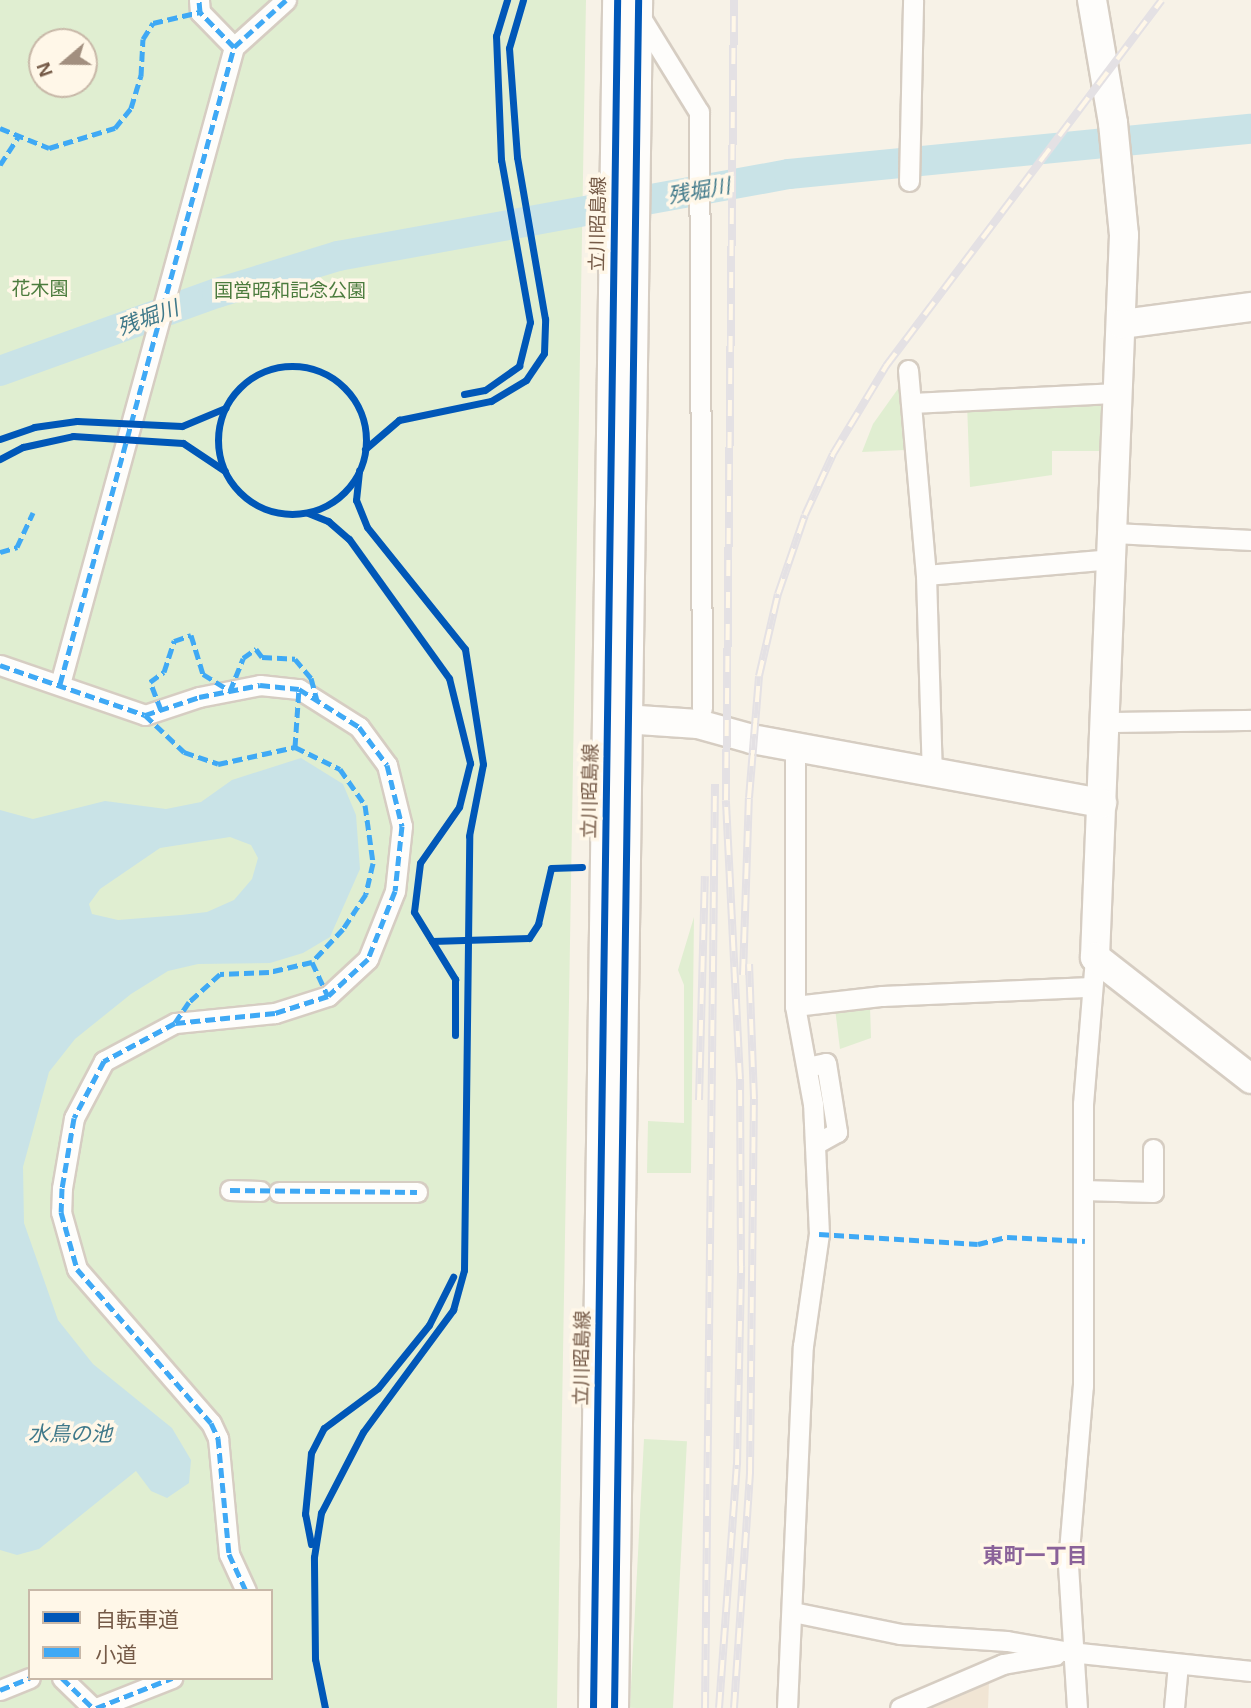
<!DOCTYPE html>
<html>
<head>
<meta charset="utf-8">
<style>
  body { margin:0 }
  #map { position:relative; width:1251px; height:1708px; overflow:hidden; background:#f7f2e7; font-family:Helvetica,"Noto Sans JP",sans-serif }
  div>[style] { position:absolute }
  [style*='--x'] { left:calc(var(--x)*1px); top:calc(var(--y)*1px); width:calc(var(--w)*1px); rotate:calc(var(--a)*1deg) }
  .residential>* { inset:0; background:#f1e5d4 }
  .green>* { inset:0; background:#e0eed1; transform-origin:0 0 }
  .water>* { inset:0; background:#c9e3e7 }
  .river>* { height:30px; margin:-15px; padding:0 15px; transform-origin:15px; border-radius:15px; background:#c9e3e7 }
  .roads { filter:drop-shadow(2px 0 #d6cdc2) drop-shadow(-2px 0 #d6cdc2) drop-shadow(0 2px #d6cdc2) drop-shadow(0 -2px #d6cdc2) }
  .street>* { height:19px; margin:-9.5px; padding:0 9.5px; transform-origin:9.5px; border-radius:9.5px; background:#fefdfb }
  .secondary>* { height:28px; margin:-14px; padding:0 14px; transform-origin:14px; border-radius:14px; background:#fefdfb }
  .rail>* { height:8px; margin-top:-4px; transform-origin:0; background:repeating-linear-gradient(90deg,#fff7e8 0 16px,#e4e1e4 0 32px); box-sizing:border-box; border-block:2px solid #e4e1e4 }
  .quiet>* { height:5px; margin-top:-2.5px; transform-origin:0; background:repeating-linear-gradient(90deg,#3fa9f5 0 10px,transparent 0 15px) }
  .cycleway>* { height:7px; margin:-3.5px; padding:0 3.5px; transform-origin:3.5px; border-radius:3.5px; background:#0057b8 }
  .cycleway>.ring { margin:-3.5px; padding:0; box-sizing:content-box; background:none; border:7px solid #0057b8; border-radius:50% }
  span { translate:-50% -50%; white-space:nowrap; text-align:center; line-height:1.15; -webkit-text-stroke:7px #fff7e8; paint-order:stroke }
  .street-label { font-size:19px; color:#755a47 }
  .park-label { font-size:19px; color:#4c7c3e }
  .water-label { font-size:21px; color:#40798a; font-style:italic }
  .neighbourhood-label { font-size:21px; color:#8a6299; font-weight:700 }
  .legend { position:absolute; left:28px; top:1589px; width:245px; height:91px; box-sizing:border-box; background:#fff7e8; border:2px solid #c8b8a8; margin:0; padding:9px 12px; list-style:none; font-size:21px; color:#755a47 }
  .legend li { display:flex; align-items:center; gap:14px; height:35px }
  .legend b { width:35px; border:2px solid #c8b8a8 }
  .north { position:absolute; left:28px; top:28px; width:70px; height:70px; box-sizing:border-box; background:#fff7e8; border:2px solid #c8b8a8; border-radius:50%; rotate:250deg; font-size:19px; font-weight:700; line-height:28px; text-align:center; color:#755a47 }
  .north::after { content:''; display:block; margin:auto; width:24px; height:32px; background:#a28f7f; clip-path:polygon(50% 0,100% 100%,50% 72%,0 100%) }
</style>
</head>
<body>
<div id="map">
  <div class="residential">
    <i style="clip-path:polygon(989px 1682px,988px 1708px,929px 1708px,952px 1697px)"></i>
  </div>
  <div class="green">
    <i style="clip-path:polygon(evenodd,0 0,586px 0,557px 1708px,0 1708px,0 0,42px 42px,84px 42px,84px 84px,42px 84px,42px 42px,0 0,30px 1591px,271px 1591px,271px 1678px,30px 1678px,30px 1591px)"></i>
    <i style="clip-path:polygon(900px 386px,905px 450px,862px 452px,873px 424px)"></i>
    <i style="clip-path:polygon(1107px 402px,1105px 451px,1052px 451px,1052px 475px,970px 487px,967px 403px)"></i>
    <i style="clip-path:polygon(694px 917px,691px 1173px,647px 1173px,648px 1121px,684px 1123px,684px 985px,678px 970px)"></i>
    <i style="clip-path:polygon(870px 1006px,871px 1038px,840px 1049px,835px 1008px)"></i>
    <i style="left:644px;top:1439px;width:43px;height:269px;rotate:3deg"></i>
  </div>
  <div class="water">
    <i style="clip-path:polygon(evenodd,301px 758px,343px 784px,356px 815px,360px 869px,330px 937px,303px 953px,270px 963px,198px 964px,168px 971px,131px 994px,75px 1039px,49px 1072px,23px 1167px,24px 1223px,58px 1320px,93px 1364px,172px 1428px,191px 1460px,189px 1483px,167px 1498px,151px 1491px,136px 1471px,39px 1549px,17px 1555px,0 1550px,0 810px,33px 819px,105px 801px,166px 809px,201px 802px,232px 780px,301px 758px,230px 837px,251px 845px,258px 858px,252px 879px,234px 900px,207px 912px,181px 915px,118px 920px,92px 914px,89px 904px,100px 889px,160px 848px,230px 837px)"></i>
  </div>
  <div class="river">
    <i style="--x:0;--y:371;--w:231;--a:-19.8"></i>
    <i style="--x:217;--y:293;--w:127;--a:-17"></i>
    <i style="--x:338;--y:256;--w:458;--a:-10.3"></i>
    <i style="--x:789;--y:174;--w:464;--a:-5.6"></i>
  </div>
  <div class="roads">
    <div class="street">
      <i style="--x:638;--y:13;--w:116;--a:58.4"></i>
      <i style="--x:699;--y:112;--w:596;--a:89.71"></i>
      <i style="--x:234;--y:47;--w:70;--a:-42.1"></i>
      <i style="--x:909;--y:181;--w:181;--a:-88.7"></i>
      <i style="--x:908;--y:370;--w:206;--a:85"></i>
      <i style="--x:926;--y:575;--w:198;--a:88.3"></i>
      <i style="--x:911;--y:403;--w:208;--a:-2.8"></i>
      <i style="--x:1114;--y:533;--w:137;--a:2.9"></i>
      <i style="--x:926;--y:575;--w:187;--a:-4.9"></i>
      <i style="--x:0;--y:665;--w:153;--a:19"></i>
      <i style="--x:145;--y:715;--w:57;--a:-18.4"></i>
      <i style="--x:199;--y:697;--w:62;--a:-11.1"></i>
      <i style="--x:260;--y:685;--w:39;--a:6"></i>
      <i style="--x:299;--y:689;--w:71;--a:32.3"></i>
      <i style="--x:359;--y:727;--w:47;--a:53.6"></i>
      <i style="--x:387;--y:765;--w:63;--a:76.2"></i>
      <i style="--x:402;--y:826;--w:65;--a:96.1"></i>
      <i style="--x:395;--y:891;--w:73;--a:111.7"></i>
      <i style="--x:368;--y:959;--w:54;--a:137.2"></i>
      <i style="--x:328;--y:996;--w:56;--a:162.2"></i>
      <i style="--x:275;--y:1013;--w:100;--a:174.3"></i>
      <i style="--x:175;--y:1023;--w:81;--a:151.8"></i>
      <i style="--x:104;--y:1061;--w:64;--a:117.8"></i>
      <i style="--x:74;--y:1118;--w:71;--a:99.7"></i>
      <i style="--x:62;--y:1188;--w:24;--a:92"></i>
      <i style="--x:61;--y:1212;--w:59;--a:74.3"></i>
      <i style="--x:77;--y:1269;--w:204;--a:49"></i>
      <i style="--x:211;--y:1423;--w:17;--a:65"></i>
      <i style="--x:218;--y:1438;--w:117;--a:84.6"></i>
      <i style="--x:229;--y:1554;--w:41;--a:65.3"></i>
      <i style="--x:60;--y:684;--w:660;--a:-74.72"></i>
      <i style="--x:234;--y:47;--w:49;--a:-134.2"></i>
      <i style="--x:200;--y:12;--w:12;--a:-95"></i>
      <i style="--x:1106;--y:722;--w:145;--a:-0.8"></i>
      <i style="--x:795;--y:1006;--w:88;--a:-6.6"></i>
      <i style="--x:882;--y:996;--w:209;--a:-2.5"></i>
      <i style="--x:807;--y:1067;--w:19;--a:-12"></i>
      <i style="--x:826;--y:1063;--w:70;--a:80.9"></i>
      <i style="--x:837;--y:1132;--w:23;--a:151"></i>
      <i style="--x:230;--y:1190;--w:30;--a:2"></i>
      <i style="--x:1083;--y:1190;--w:70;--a:1.6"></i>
      <i style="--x:1153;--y:1192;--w:43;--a:-90"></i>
      <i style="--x:279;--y:1192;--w:138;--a:0"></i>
      <i style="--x:793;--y:1612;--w:109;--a:11.6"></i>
      <i style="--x:900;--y:1634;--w:107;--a:3.7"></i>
      <i style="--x:1007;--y:1641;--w:64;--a:9.9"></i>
      <i style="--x:1070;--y:1652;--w:182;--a:6"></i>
      <i style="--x:62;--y:1678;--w:43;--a:44.1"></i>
      <i style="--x:0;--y:1690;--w:32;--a:-22"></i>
      <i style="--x:96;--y:1708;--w:82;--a:-21.5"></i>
      <i style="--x:787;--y:1708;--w:362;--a:-87.5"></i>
      <i style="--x:803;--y:1346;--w:113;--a:-81.9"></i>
      <i style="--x:819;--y:1234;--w:130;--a:-92.6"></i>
      <i style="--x:813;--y:1104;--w:100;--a:-100.4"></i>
      <i style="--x:795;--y:1006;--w:259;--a:-90"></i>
      <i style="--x:900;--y:1708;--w:112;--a:-23.1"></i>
      <i style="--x:1003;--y:1664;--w:53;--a:-9.8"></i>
      <i style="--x:1077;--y:1708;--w:145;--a:-93.6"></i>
      <i style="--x:1068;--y:1563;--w:178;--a:-85.2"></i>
      <i style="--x:1083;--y:1386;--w:282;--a:-90"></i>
      <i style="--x:1083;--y:1104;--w:147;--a:-85.3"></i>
      <i style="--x:1174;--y:1708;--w:44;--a:-84.8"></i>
    </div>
    <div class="secondary">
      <i style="--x:1092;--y:0;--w:125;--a:80.3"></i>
      <i style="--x:1113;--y:123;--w:113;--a:84.4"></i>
      <i style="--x:1124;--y:235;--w:723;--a:92.3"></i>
      <i style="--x:1095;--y:957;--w:198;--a:38"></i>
      <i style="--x:1122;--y:324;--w:130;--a:-7.5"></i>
      <i style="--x:609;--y:718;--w:89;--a:3.9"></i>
      <i style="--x:698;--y:724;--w:56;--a:15.5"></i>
      <i style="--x:752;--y:739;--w:356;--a:10.4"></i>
      <i style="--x:593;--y:1708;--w:1708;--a:-89.19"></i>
      <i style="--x:614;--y:1708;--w:1708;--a:-89.19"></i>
    </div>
  </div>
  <div class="rail">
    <i style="--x:743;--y:975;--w:177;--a:-88.1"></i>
    <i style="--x:749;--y:798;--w:122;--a:-85.3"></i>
    <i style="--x:759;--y:676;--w:84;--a:-77"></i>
    <i style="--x:778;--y:594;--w:83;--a:-71.1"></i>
    <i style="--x:805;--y:515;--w:67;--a:-65.3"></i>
    <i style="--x:833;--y:454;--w:103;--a:-58.9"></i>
    <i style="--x:886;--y:366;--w:458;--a:-53"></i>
    <i style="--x:699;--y:1100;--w:224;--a:-88.5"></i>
    <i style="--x:705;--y:1708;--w:924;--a:-89.38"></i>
    <i style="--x:719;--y:1708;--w:244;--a:-85.8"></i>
    <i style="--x:737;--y:1465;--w:199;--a:-88.8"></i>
    <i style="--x:741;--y:1266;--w:187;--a:-90.3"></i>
    <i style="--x:740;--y:1079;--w:279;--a:-92.9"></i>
    <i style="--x:726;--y:800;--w:800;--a:-89.43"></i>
    <i style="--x:734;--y:1708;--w:236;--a:-86.1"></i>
    <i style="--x:750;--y:1473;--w:374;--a:-89.4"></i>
    <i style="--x:754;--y:1099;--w:135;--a:-92.1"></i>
  </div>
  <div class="quiet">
    <i style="--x:234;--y:47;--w:70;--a:-42.1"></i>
    <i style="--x:0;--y:128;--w:53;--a:22.2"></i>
    <i style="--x:49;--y:148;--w:69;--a:-16.9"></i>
    <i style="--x:115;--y:128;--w:26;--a:-51"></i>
    <i style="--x:131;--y:108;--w:34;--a:-73"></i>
    <i style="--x:141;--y:76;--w:37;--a:-87"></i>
    <i style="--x:143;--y:39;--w:19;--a:-58"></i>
    <i style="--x:153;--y:23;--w:48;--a:-13.2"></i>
    <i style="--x:0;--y:165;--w:33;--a:-57"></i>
    <i style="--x:0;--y:552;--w:18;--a:-16"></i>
    <i style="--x:17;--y:547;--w:38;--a:-65"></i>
    <i style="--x:0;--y:665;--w:153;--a:19"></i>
    <i style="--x:145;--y:715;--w:57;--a:-18.4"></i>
    <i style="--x:199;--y:697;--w:62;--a:-11.1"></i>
    <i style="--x:260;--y:685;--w:39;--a:6"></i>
    <i style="--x:299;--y:689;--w:71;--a:32.3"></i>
    <i style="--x:359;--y:727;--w:47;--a:53.6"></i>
    <i style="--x:387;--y:765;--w:63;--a:76.2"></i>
    <i style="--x:402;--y:826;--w:65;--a:96.1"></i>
    <i style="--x:395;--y:891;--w:73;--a:111.7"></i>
    <i style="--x:368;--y:959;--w:54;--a:137.2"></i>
    <i style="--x:328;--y:996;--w:56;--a:162.2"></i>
    <i style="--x:275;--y:1013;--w:100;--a:174.3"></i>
    <i style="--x:175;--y:1023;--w:81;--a:151.8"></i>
    <i style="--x:104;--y:1061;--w:64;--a:117.8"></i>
    <i style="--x:74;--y:1118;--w:71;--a:99.7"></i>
    <i style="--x:62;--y:1188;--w:24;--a:92"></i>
    <i style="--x:61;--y:1212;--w:59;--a:74.3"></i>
    <i style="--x:77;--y:1269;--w:204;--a:49"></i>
    <i style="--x:211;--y:1423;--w:17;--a:65"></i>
    <i style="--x:218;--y:1438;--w:117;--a:84.6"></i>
    <i style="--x:229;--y:1554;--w:41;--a:65.3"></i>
    <i style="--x:60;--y:684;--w:660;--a:-74.72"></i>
    <i style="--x:234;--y:47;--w:49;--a:-134.2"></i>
    <i style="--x:200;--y:12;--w:12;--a:-95"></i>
    <i style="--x:161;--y:710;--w:30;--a:-111"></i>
    <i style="--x:150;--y:682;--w:17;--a:-36"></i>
    <i style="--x:164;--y:672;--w:33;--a:-72"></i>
    <i style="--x:174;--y:641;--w:18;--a:-19"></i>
    <i style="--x:191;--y:635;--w:41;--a:72.9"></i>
    <i style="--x:203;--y:674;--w:32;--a:32"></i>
    <i style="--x:230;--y:691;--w:35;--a:-68"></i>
    <i style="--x:243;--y:658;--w:16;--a:-35"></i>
    <i style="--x:256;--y:649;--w:10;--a:53"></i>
    <i style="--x:262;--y:657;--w:33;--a:3"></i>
    <i style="--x:295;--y:659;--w:25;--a:50"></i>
    <i style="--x:311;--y:678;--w:23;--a:75"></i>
    <i style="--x:145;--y:715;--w:54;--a:43.5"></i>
    <i style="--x:184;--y:752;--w:36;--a:19"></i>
    <i style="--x:218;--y:764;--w:79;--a:-12.4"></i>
    <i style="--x:295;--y:747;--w:50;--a:26.1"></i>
    <i style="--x:340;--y:769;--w:44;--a:55.2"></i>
    <i style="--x:365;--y:805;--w:59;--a:82.1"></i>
    <i style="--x:373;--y:863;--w:32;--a:103"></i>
    <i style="--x:366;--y:894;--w:42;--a:123.3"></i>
    <i style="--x:343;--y:929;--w:45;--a:133.2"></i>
    <i style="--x:312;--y:962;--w:44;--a:166.9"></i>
    <i style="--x:269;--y:972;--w:49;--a:177.7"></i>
    <i style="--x:220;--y:974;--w:42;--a:137.9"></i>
    <i style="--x:189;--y:1002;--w:25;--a:124"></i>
    <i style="--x:295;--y:747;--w:58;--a:-86.1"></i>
    <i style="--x:312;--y:962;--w:38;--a:65"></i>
    <i style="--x:230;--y:1190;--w:187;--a:0.6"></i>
    <i style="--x:819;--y:1234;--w:159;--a:3.6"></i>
    <i style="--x:978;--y:1244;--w:30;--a:-14"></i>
    <i style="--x:1007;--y:1237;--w:78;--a:2.9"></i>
    <i style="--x:62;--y:1678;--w:43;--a:44.1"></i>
    <i style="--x:0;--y:1690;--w:32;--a:-22"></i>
    <i style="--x:96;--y:1708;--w:82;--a:-21.5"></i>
  </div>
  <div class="cycleway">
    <i class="ring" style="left:218px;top:366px;width:141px;height:141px"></i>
    <i style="--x:464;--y:394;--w:21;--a:-11"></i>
    <i style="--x:485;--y:390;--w:42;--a:-35.2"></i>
    <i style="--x:519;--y:366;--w:45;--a:-76"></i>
    <i style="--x:530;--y:322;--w:165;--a:-100.1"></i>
    <i style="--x:501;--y:160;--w:124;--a:-92.3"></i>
    <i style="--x:496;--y:36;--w:38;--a:-73"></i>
    <i style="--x:0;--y:439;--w:36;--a:-19"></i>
    <i style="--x:34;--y:427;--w:43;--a:-7.9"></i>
    <i style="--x:77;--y:421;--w:105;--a:2.7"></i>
    <i style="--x:182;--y:426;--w:47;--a:-22.7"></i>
    <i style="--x:365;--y:449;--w:45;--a:-40.5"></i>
    <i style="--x:399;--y:420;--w:94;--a:-11.7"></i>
    <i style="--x:491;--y:401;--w:41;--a:-31"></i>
    <i style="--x:526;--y:380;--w:32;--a:-56"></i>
    <i style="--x:544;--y:353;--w:34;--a:-88"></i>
    <i style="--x:545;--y:319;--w:164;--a:-99.8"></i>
    <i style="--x:517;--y:157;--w:109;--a:-94.2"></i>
    <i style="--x:509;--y:48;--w:50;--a:-73.7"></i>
    <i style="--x:0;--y:459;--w:26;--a:-28"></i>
    <i style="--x:23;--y:447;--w:51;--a:-12.4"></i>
    <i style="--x:73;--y:436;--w:110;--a:3.6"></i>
    <i style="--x:183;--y:443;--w:50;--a:33.7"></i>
    <i style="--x:308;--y:513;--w:22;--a:22"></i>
    <i style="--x:328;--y:521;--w:28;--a:41"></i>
    <i style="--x:349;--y:539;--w:171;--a:54.3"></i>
    <i style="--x:449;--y:678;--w:88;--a:76.1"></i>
    <i style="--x:470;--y:763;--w:45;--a:104"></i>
    <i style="--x:459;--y:807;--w:68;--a:124.9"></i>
    <i style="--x:420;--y:863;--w:49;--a:97"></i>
    <i style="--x:414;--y:912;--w:79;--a:58.5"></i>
    <i style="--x:455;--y:979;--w:56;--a:90"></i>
    <i style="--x:432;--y:941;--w:97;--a:-1.8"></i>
    <i style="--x:529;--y:938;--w:17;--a:-57"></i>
    <i style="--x:538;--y:924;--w:57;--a:-76.9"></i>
    <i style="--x:551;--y:868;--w:31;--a:-2"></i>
    <i style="--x:311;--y:1544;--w:31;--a:-101"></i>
    <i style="--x:305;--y:1514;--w:61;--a:-84.4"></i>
    <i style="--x:311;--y:1453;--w:28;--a:-63"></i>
    <i style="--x:324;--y:1428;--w:67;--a:-36.5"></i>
    <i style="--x:378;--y:1388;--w:81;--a:-51"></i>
    <i style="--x:429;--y:1325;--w:54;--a:-63.4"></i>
    <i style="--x:325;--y:1708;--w:50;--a:-101.5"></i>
    <i style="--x:315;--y:1659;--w:102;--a:-90.6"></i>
    <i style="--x:314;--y:1557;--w:45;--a:-81"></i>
    <i style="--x:321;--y:1513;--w:91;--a:-62.6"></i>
    <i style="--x:363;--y:1432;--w:152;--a:-53.6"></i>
    <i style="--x:453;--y:1310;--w:41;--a:-74.6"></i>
    <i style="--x:464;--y:1270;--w:434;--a:-89.3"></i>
    <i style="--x:469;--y:836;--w:73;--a:-79"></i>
    <i style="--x:483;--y:764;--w:116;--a:-98.9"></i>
    <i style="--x:465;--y:649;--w:156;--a:-128.8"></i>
    <i style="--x:367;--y:527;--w:29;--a:-112"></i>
    <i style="--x:356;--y:500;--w:30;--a:-84"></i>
    <i style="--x:593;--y:1708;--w:1708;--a:-89.19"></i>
    <i style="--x:614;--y:1708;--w:1708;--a:-89.19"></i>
  </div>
  <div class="street-label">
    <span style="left:598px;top:224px;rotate:-89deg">立川昭島線</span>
    <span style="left:590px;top:791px;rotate:-89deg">立川昭島線</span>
    <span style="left:582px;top:1358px;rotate:-89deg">立川昭島線</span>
  </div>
  <div class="park-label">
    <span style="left:40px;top:289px">花木園</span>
    <span style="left:290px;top:291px">国営昭和記念公園</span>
  </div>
  <div class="water-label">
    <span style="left:699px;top:191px;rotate:-10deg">残堀川</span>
    <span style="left:148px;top:318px;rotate:-20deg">残堀川</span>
    <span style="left:70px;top:1434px">水鳥の池</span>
  </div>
  <div class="neighbourhood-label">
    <span style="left:1035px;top:1556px">東町一丁目</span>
  </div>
  <ul class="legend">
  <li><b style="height:9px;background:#0057b8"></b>自転車道</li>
  <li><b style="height:9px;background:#3fa9f5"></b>小道</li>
  </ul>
  <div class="north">N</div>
</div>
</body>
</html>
